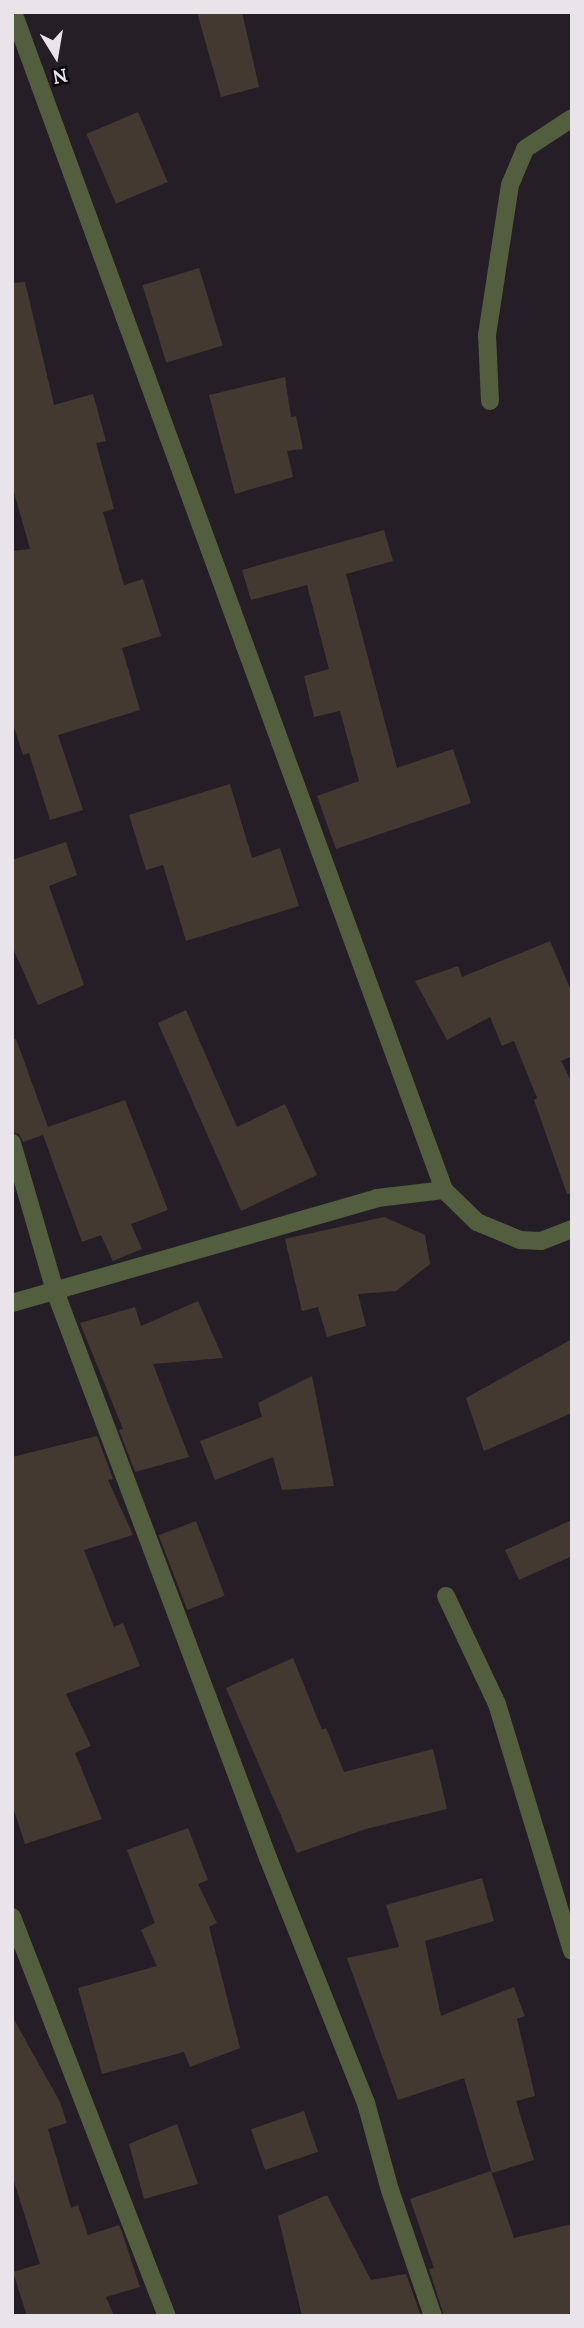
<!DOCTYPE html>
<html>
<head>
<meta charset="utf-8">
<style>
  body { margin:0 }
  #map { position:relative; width:584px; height:2328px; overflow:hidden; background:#251e27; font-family:Lora,serif }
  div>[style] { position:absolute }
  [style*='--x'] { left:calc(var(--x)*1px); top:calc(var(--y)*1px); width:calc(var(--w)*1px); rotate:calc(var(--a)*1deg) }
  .building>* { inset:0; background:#443931; transform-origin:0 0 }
  .minor>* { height:18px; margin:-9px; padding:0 9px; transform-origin:9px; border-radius:9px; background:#535e3e }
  span { translate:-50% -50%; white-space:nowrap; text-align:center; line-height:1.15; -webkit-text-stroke:5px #0c090d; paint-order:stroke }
  .frame { position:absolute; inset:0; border:14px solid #e9e4ea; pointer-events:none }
  .north { position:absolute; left:21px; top:21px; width:70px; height:70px; -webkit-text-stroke:5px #0c090d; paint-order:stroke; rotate:169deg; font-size:19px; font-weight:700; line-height:28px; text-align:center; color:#e9e4ea }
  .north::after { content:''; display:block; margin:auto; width:24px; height:32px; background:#e9e4ea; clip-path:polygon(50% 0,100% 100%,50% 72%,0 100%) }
</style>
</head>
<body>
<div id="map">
  <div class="building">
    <i style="clip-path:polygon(197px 12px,242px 12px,259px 87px,221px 97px)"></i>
    <i style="left:138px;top:112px;width:76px;height:56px;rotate:67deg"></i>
    <i style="left:199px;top:268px;width:81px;height:59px;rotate:73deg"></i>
    <i style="clip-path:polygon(25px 282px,54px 405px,93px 394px,106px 441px,96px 443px,114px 509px,103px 512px,124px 585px,143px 579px,161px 636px,122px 648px,140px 710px,58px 735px,83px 810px,50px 820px,29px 753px,23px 755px,12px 721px,12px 551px,30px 549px,12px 485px,12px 283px)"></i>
    <i style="clip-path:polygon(285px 377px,291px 417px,296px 416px,303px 449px,287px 451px,293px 477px,235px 494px,209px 395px)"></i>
    <i style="clip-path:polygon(384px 530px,393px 561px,346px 574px,397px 768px,453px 749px,471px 803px,336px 849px,317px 796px,359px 781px,340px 711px,314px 717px,304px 676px,329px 669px,307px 585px,251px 600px,242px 570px)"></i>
    <i style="clip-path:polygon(230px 784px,252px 858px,280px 848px,299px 906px,186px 941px,163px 865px,146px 870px,129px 815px)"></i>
    <i style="clip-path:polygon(66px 842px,77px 875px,49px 886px,84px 985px,38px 1005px,12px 946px,12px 860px)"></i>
    <i style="clip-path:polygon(550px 941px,572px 993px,572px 1056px,561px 1061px,572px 1083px,572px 1193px,567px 1194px,534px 1100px,537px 1098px,514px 1041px,502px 1046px,490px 1017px,447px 1040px,415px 981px,458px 966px,462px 977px)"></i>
    <i style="clip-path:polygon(186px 1010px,237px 1127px,285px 1104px,317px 1175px,241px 1211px,158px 1023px)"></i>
    <i style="clip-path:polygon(16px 1039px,48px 1127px,125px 1100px,168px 1210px,131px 1224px,142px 1249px,113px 1261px,101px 1235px,82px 1242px,43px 1135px,23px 1142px,19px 1134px,12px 1132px,12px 1040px)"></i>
    <i style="clip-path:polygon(384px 1217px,425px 1235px,430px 1264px,396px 1291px,358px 1294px,366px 1326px,327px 1337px,318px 1307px,302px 1311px,285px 1239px)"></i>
    <i style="clip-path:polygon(198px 1301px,223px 1358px,153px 1364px,189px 1457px,135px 1472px,119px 1430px,123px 1429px,80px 1323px,135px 1307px,141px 1326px)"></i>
    <i style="clip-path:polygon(572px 1339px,572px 1413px,484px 1451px,466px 1398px)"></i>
    <i style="clip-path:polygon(312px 1376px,334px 1486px,282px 1490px,273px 1457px,215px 1480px,200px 1441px,262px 1417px,258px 1403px)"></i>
    <i style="clip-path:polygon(97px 1436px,113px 1479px,108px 1480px,133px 1535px,84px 1550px,114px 1627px,123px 1623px,140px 1666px,66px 1694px,91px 1746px,75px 1753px,102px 1819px,25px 1844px,12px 1804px,12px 1457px)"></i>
    <i style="clip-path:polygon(572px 1520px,572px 1556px,519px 1580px,505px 1550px)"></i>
    <i style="left:196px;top:1521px;width:80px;height:40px;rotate:69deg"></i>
    <i style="clip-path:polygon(293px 1658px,322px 1730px,326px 1728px,344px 1772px,433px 1749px,447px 1809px,366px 1829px,297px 1853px,226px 1688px)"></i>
    <i style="clip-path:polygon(188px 1828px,208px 1880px,198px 1884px,217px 1923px,209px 1927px,240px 2048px,190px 2067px,184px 2052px,102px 2074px,78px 1988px,157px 1966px,141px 1930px,155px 1923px,127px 1850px)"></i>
    <i style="clip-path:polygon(482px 1878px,494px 1921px,425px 1941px,441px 2016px,514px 1987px,525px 2016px,517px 2019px,535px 2096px,516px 2101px,534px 2160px,492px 2173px,464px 2078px,398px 2100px,347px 1958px,399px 1947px,386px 1905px)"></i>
    <i style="clip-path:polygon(12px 2016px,60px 2102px,67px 2123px,48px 2129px,71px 2208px,78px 2205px,88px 2235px,119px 2225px,122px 2232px,140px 2287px,106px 2297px,114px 2316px,27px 2316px,13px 2272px,40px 2264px,12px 2175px)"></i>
    <i style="left:304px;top:2111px;width:43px;height:56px;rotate:71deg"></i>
    <i style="clip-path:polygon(177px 2124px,198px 2184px,144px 2199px,129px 2144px)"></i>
    <i style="clip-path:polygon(491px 2171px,514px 2238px,572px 2224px,572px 2316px,444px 2316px,429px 2269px,434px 2268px,410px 2199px)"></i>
    <i style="clip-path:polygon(327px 2195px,371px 2280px,406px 2274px,421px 2316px,302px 2316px,278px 2216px)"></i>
  </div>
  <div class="minor">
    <i style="--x:13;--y:12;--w:1254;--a:69.9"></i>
    <i style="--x:490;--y:401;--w:66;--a:-92.6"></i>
    <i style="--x:487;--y:335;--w:152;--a:-81.3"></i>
    <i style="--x:510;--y:185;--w:39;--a:-67"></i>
    <i style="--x:525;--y:149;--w:56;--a:-33.4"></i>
    <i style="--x:12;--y:1143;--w:154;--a:73.8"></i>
    <i style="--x:55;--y:1291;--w:606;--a:69.41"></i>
    <i style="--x:268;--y:1858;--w:264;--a:68.2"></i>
    <i style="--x:366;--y:2103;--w:90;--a:74.6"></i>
    <i style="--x:390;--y:2190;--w:133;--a:71.2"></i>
    <i style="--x:12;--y:1303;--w:380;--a:-16"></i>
    <i style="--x:377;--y:1198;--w:67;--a:-6.8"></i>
    <i style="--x:444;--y:1190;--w:46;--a:44.1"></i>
    <i style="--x:477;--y:1222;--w:47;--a:22.7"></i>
    <i style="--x:520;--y:1240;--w:21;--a:3"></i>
    <i style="--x:541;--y:1241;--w:33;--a:-21"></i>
    <i style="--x:446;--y:1596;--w:119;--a:64.7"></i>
    <i style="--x:497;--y:1704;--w:258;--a:73.1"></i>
    <i style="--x:12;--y:1917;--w:428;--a:68.8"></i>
  </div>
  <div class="frame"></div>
  <div class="north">N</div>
</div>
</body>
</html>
